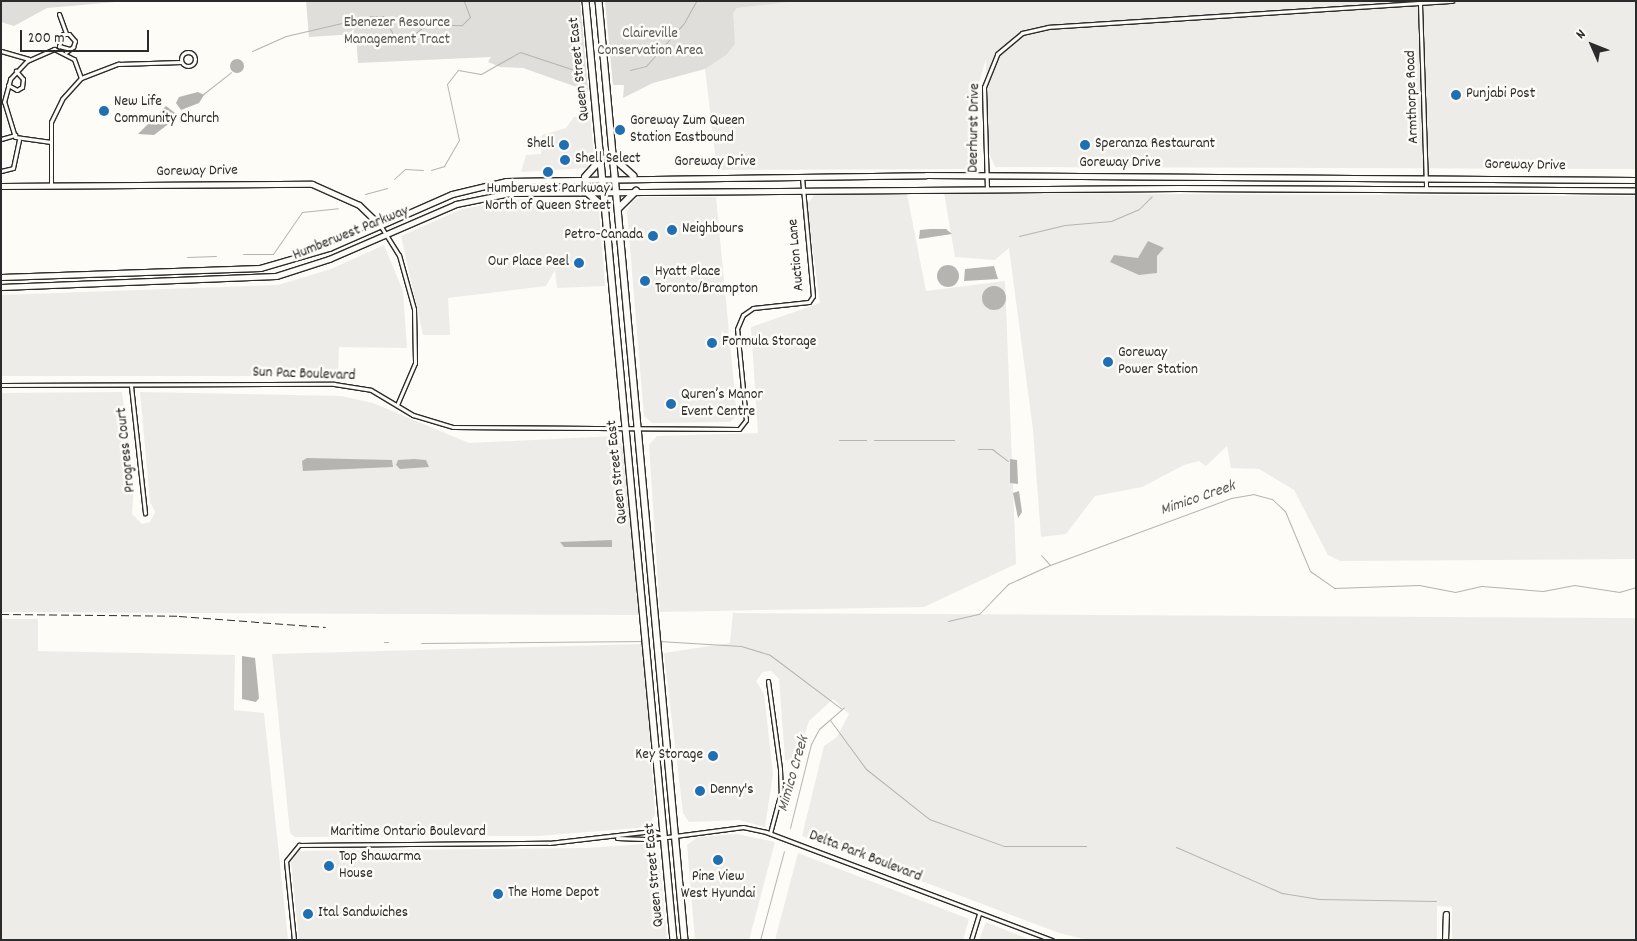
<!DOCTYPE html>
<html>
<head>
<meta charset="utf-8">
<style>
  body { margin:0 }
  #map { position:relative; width:1637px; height:941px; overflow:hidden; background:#fdfcf7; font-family:Dekko,sans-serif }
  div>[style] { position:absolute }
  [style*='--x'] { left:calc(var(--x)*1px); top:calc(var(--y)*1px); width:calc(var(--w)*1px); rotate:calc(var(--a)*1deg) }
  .built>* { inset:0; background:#edece8 }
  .green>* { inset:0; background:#dfdeda }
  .water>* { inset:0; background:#b5b4b1 }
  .round { border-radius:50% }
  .stream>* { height:1px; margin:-0.5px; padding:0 0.5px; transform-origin:0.5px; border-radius:0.5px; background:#b5b4b1 }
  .roads { filter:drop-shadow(1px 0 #2b2b2b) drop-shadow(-1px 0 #2b2b2b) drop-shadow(0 1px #2b2b2b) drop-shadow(0 -1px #2b2b2b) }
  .street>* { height:3px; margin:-1.5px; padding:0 1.5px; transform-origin:1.5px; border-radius:1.5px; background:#fdfcf7 }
  .street>.ring { margin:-1.5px; padding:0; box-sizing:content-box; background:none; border:3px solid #fdfcf7; border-radius:50% }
  .secondary>* { height:5px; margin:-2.5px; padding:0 2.5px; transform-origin:2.5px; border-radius:2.5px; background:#fdfcf7 }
  .primary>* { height:5.5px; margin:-2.75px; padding:0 2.75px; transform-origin:2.75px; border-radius:2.75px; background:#fdfcf7 }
  .rail>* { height:1px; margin-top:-0.5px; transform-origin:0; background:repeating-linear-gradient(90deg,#2b2b2b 0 8px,transparent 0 12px) }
  .dots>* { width:14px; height:14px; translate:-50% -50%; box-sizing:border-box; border:2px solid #fdfcf7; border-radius:50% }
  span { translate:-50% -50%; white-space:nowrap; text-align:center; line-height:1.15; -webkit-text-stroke:5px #fdfcf7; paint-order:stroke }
  .park-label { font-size:15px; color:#585857 }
  .street-label { font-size:15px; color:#2b2b2b }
  .poi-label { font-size:15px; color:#2b2b2b }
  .left { translate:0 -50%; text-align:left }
  .right { translate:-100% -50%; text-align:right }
  .water-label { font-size:16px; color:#5b5b5a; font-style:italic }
  .frame { position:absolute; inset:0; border:2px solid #2b2b2b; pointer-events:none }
  .north { position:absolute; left:1567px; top:20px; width:50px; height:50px; -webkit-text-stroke:4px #fdfcf7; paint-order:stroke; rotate:314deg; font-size:14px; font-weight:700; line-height:20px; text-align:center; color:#2b2b2b }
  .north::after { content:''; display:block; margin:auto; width:18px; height:22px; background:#2b2b2b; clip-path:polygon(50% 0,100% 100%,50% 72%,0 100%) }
  .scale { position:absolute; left:20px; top:30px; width:129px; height:22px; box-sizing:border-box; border:2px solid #2b2b2b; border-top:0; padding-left:6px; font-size:15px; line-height:18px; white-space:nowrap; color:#2b2b2b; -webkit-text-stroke:4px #fdfcf7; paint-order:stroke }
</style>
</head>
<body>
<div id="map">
  <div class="built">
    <i style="clip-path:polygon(799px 1px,1636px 1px,1636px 169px,995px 167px,988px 151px,986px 59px,978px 86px,977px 165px,972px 169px,717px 170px,705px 69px,735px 44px,732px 13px,737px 8px)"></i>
    <i style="clip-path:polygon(590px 115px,594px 156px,587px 168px,521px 172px,526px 155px,541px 154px,542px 135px,566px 128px,574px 117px)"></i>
    <i style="clip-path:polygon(944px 193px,1636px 196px,1636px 559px,1340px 561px,1328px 555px,1294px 490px,1259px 469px,1231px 468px,1227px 446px,1206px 466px,1199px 461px,1184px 465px,1142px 487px,1095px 496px,1066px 534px,1041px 537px,1033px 430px,1009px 248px,995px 260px,955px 257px)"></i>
    <i style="clip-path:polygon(815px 194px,907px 194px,926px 291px,1005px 281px,1016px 564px,924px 607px,660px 612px,649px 445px,657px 436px,758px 433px,751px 327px,820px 303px,807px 205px)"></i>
    <i style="clip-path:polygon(640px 197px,716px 197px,737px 416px,730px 422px,652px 423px,644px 416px,627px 211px,632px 201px)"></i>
    <i style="clip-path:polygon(522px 199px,593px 202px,599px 211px,605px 286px,557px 288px,555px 270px,546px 286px,448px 298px,450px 335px,423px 335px,401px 236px,462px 209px)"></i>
    <i style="clip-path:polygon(384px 245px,403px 291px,407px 348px,339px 347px,338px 376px,1px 376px,1px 295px,278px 285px,331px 269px)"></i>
    <i style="clip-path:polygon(122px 392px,134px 485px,132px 514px,142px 524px,150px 522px,155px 512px,150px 502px,140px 392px,341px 396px,373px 403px,469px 443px,615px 436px,623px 447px,640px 615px,1px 612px,1px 393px)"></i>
    <i style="clip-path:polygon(733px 613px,1636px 618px,1636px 940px,1452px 940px,1452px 907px,1437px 906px,1437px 940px,1088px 940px,1059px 933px,802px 836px,824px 746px,837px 737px,849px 714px,833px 699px,809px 721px,796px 761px,785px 760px,779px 679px,771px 671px,763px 672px,756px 681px,764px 694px,773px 774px,765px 827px,740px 820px,689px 822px,683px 813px,664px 653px,730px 643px)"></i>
    <i style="clip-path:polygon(1px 619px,38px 619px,38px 651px,235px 655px,234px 710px,264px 713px,288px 940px,1px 940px)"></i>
    <i style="clip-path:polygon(643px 644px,655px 814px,649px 827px,538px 836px,295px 837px,290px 833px,272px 654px)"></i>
    <i style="clip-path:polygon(737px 834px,775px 842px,749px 940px,695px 940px,687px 845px,698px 837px)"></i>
    <i style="clip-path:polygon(645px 844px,659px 857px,667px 940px,299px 940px,291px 862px,299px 851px,586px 848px)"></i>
    <i style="clip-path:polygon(798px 853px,969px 919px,963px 940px,775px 940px)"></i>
    <i style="clip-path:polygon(986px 922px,1018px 935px,1031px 940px,979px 940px)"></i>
  </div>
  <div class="green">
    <i style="clip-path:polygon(1px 1px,127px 1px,47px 8px,14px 26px,1px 22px)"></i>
    <i style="clip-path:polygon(306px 1px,580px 1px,588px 91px,523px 68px,500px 67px,488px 62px,491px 57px,358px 63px,356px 34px,309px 37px)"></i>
    <i style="clip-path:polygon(605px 1px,799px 1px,737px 8px,733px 13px,735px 44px,726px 55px,705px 69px,653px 83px,623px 98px,624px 85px,613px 85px)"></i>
  </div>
  <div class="water">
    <i class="round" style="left:230px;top:59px;width:14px;height:14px"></i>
    <i style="clip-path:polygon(198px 92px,204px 95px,199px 103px,181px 110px,176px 103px,179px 97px)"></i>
    <i style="clip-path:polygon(166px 106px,179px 116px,154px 135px,138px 134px)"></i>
    <i style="clip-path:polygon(930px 229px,946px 229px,952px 234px,919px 239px,920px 230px)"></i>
    <i style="clip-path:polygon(1148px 241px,1164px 248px,1157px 256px,1157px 273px,1139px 275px,1110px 262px,1114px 255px,1138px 258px)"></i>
    <i class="round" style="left:937px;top:265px;width:22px;height:22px"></i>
    <i style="clip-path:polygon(994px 266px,998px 279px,964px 281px,965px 269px)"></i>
    <i class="round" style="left:982px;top:286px;width:24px;height:24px"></i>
    <i style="clip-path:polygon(307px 458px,392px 460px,393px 467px,303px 471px,302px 461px)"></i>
    <i style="clip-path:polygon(414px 459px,426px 460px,429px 467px,400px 469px,396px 465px,398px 460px)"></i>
    <i style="clip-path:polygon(1010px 459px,1017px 460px,1018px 484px,1010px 483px)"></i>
    <i style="clip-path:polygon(1019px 491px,1022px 512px,1018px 518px,1013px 493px)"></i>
    <i style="clip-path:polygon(612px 540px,612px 547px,564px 547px,560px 542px)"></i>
    <i style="clip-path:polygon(242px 656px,255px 658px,259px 698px,256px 702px,242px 699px)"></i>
  </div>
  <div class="stream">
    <i style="--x:252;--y:51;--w:37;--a:-24"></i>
    <i style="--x:286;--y:36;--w:88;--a:-13.1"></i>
    <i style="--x:372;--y:16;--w:11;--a:0"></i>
    <i style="--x:383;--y:16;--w:29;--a:61"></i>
    <i style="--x:397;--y:41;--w:10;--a:-6"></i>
    <i style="--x:407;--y:40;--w:26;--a:-39"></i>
    <i style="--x:427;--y:24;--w:35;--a:2"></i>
    <i style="--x:462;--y:25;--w:11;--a:-45"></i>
    <i style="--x:470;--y:17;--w:17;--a:-111"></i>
    <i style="--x:630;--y:70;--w:16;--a:-14"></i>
    <i style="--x:646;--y:66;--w:57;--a:-48.5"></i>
    <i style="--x:684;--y:23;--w:25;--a:-61"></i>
    <i style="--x:202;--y:95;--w:37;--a:-38"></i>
    <i style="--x:431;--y:170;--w:14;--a:-17"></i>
    <i style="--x:444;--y:166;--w:30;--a:-60"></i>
    <i style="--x:459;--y:140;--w:57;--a:-102.1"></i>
    <i style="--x:447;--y:84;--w:18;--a:-52"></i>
    <i style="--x:458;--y:70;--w:23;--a:10"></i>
    <i style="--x:481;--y:74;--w:45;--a:-29.4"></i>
    <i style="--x:520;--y:52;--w:66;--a:18.4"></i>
    <i style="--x:394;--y:179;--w:15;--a:-42"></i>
    <i style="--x:405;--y:169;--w:18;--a:3"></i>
    <i style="--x:365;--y:194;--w:23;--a:-15"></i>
    <i style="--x:1019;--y:236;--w:47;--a:-13.4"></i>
    <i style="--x:1065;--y:225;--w:46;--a:-5"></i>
    <i style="--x:1111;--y:221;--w:30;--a:-23"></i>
    <i style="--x:1139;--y:209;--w:18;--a:-45"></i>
    <i style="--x:243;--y:254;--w:30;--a:0"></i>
    <i style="--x:273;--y:254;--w:51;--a:-55.4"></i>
    <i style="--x:302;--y:212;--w:36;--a:-6"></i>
    <i style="--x:187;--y:257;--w:29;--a:-2"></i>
    <i style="--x:839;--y:440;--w:27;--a:0"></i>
    <i style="--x:874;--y:440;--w:80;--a:0"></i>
    <i style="--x:978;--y:449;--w:14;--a:0"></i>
    <i style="--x:992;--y:449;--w:20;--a:37"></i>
    <i style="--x:1041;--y:555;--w:13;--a:48"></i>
    <i style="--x:948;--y:621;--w:32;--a:-13"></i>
    <i style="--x:979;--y:614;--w:42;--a:-46"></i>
    <i style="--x:1008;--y:584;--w:46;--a:-24.3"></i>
    <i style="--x:1050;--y:565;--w:193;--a:-20.3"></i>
    <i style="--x:1231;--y:498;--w:22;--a:-10"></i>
    <i style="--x:1253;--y:494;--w:20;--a:15"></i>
    <i style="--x:1272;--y:499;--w:18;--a:43"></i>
    <i style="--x:1285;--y:511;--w:65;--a:67.4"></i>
    <i style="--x:1310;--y:571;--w:29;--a:35"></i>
    <i style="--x:1334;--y:588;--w:85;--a:-2"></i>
    <i style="--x:1419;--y:585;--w:37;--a:11"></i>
    <i style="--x:1455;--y:592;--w:28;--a:-13"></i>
    <i style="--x:1482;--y:586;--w:61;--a:4.7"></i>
    <i style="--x:1543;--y:591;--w:32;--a:-11"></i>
    <i style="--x:1574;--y:585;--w:46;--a:8.8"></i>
    <i style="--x:1619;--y:592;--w:18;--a:-16"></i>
    <i style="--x:659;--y:641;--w:82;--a:3.5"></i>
    <i style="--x:741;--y:646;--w:30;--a:17"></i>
    <i style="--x:770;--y:655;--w:90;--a:36.9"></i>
    <i style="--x:384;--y:642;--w:4;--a:0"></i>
    <i style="--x:421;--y:643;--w:224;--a:-0.5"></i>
    <i style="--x:830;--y:720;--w:61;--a:53.7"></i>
    <i style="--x:866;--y:769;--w:80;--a:38.4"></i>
    <i style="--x:929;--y:819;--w:80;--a:19.8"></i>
    <i style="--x:1004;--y:846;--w:82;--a:0"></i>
    <i style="--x:790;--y:828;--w:87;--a:-76"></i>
    <i style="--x:811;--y:744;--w:17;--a:-62"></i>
    <i style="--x:819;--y:729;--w:33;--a:-41"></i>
    <i style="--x:1176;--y:847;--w:116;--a:23.5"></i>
    <i style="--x:1282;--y:893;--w:36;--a:9"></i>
    <i style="--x:1318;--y:899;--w:118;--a:1"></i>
    <i style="--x:760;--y:940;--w:92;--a:-74.9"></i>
  </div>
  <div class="roads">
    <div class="street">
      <i style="--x:1420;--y:4;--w:185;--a:88.1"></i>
      <i style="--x:59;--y:14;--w:20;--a:70"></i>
      <i style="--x:1;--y:51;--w:29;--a:16"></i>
      <i class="ring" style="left:181px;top:52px;width:11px;height:11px"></i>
      <i style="--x:66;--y:52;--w:5;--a:-37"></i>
      <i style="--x:70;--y:49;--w:4;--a:-34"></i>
      <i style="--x:73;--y:47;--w:6;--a:-72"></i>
      <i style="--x:75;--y:41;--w:9;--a:-131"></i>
      <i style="--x:69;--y:34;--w:6;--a:180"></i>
      <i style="--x:63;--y:34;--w:13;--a:108"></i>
      <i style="--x:59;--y:46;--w:11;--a:15"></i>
      <i style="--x:8;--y:85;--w:10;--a:29"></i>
      <i style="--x:17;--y:90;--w:6;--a:-31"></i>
      <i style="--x:22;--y:87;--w:8;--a:-83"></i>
      <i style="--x:23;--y:79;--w:11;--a:-131"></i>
      <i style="--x:1;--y:139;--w:15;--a:-16"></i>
      <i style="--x:51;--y:142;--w:36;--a:-172"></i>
      <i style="--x:15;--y:137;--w:37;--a:-107"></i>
      <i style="--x:4;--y:102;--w:24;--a:-75"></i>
      <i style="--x:10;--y:79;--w:25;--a:-47"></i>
      <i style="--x:27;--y:61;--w:30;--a:-24"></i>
      <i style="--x:54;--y:49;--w:22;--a:27"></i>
      <i style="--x:74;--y:59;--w:20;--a:70"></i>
      <i style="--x:1;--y:171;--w:12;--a:-14"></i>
      <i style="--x:13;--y:168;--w:29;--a:-78"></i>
      <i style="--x:51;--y:185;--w:63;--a:-90"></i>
      <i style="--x:51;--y:122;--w:25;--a:-64"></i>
      <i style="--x:62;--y:99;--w:28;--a:-48"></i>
      <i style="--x:81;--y:78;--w:40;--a:-21"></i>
      <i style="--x:118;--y:64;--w:63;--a:-1.8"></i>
      <i style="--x:987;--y:189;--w:102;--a:-91.7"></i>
      <i style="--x:984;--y:87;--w:35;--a:-68"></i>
      <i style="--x:997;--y:54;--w:33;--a:-40"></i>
      <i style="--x:1022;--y:33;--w:27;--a:-13"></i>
      <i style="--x:1048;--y:27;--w:405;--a:-3.7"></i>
      <i style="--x:380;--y:225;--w:36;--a:58"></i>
      <i style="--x:399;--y:255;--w:56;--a:74.5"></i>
      <i style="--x:414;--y:309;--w:54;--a:88.9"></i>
      <i style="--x:415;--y:363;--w:46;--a:113.2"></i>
      <i style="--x:1;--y:385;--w:333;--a:-0.2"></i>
      <i style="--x:334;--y:384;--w:37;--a:9"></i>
      <i style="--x:371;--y:390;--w:49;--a:30.8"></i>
      <i style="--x:413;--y:415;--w:42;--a:16.7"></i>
      <i style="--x:453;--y:427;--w:286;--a:0.4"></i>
      <i style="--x:739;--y:429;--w:11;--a:-52"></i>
      <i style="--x:746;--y:420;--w:91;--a:-95.6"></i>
      <i style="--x:737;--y:329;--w:15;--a:-67"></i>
      <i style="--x:743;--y:315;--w:12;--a:-35"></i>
      <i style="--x:753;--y:308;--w:56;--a:-6.1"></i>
      <i style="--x:809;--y:302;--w:7;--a:-56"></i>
      <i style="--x:813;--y:296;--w:120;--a:-95.3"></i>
      <i style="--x:131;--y:386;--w:128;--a:83.7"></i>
      <i style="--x:768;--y:681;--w:89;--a:82.2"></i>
      <i style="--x:780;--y:769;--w:23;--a:88"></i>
      <i style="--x:781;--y:792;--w:42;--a:105"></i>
      <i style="--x:617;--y:838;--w:35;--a:2"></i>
      <i style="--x:652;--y:839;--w:92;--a:-7.5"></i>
      <i style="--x:743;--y:827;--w:24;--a:12"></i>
      <i style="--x:766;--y:832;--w:306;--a:20.7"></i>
      <i style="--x:294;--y:940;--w:79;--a:-95.8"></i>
      <i style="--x:286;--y:861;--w:21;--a:-51"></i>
      <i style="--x:299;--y:845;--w:250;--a:-0.5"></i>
      <i style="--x:549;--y:843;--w:104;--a:-6.6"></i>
      <i style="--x:652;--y:831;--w:11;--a:15"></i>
      <i style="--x:971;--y:940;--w:28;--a:-73"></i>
    </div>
    <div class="secondary">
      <i style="--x:1;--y:186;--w:311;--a:-0.4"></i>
      <i style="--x:312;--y:184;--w:51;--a:24.1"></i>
      <i style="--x:359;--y:205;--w:29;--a:44"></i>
      <i style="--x:1;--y:277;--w:259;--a:-2"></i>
      <i style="--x:260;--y:268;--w:72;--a:-16.2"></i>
      <i style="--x:329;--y:248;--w:134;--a:-23.7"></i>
      <i style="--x:452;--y:194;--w:56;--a:-13.5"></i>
      <i style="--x:506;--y:181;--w:420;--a:-0.8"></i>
      <i style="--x:926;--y:175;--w:710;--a:0.4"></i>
      <i style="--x:1;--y:287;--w:275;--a:-2.3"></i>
      <i style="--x:276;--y:276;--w:56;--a:-17.8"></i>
      <i style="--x:329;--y:259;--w:138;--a:-23.4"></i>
      <i style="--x:456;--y:204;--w:55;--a:-11.5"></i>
      <i style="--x:510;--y:193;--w:669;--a:-0.43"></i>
      <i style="--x:1179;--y:188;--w:457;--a:0.3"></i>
      <i style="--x:1445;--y:940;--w:26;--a:-88"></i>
    </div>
    <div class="primary">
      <i style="--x:586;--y:1;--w:943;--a:84.65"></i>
      <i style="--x:599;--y:1;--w:943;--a:84.77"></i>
      <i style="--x:615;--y:159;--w:25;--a:42"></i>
      <i style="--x:585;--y:177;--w:25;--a:-48"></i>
      <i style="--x:586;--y:191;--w:27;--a:42"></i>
      <i style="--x:619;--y:208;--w:24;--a:-45"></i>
    </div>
  </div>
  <div class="rail">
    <i style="--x:1;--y:614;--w:178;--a:0.6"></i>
    <i style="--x:179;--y:616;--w:147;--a:4.3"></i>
  </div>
  <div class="dots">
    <i style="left:1456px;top:95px;background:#1f6fb2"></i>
    <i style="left:104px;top:111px;background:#1f6fb2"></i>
    <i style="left:620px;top:130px;background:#1f6fb2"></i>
    <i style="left:564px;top:145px;background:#1f6fb2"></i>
    <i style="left:1085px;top:145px;background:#1f6fb2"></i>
    <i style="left:565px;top:160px;background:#1f6fb2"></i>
    <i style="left:548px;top:172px;background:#1f6fb2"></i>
    <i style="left:672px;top:230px;background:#1f6fb2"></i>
    <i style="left:653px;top:236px;background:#1f6fb2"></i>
    <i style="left:579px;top:263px;background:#1f6fb2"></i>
    <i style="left:645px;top:281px;background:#1f6fb2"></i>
    <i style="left:712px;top:343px;background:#1f6fb2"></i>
    <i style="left:1108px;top:362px;background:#1f6fb2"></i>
    <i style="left:671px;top:404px;background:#1f6fb2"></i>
    <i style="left:713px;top:756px;background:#1f6fb2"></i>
    <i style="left:700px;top:791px;background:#1f6fb2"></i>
    <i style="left:718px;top:860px;background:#1f6fb2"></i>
    <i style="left:329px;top:866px;background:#1f6fb2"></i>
    <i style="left:498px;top:894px;background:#1f6fb2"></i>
    <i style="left:308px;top:914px;background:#1f6fb2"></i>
  </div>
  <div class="park-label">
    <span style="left:397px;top:32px">Ebenezer Resource<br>Management Tract</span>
    <span style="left:650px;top:43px">Claireville<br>Conservation Area</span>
  </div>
  <div class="street-label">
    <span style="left:580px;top:69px;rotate:-96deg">Queen Street East</span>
    <span style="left:1413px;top:97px;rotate:-92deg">Armthorpe Road</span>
    <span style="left:975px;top:128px;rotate:-89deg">Deerhurst Drive</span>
    <span style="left:715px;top:163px">Goreway Drive</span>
    <span style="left:1120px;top:164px">Goreway Drive</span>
    <span style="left:1525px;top:166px;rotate:1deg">Goreway Drive</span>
    <span style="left:197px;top:172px;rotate:-1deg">Goreway Drive</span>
    <span style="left:351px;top:234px;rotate:-22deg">Humberwest Parkway</span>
    <span style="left:797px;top:255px;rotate:-95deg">Auction Lane</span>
    <span style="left:304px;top:375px;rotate:2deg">Sun Pac Boulevard</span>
    <span style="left:127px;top:450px;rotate:-96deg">Progress Court</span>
    <span style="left:618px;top:472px;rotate:-96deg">Queen Street East</span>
    <span style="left:408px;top:833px">Maritime Ontario Boulevard</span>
    <span style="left:865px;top:857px;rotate:21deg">Delta Park Boulevard</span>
    <span style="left:655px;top:875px;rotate:-95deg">Queen Street East</span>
  </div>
  <div class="poi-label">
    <span class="left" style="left:1466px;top:95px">Punjabi Post</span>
    <span class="left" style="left:114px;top:111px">New Life<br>Community Church</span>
    <span class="left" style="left:630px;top:130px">Goreway Zum Queen<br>Station Eastbound</span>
    <span class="right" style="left:554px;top:145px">Shell</span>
    <span class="left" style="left:1095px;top:145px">Speranza Restaurant</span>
    <span class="left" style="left:575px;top:160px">Shell Select</span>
    <span style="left:548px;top:198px">Humberwest Parkway<br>North of Queen Street</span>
    <span class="left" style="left:682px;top:230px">Neighbours</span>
    <span class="right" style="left:643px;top:236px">Petro-Canada</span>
    <span class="right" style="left:569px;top:263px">Our Place Peel</span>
    <span class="left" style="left:655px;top:281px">Hyatt Place<br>Toronto/Brampton</span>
    <span class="left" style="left:722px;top:343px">Formula Storage</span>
    <span class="left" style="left:1118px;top:362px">Goreway<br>Power Station</span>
    <span class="left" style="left:681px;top:404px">Quren’s Manor<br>Event Centre</span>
    <span class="right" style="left:703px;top:756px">Key Storage</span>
    <span class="left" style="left:710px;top:791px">Denny's</span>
    <span class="left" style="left:339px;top:866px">Top Shawarma<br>House</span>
    <span style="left:718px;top:886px">Pine View<br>West Hyundai</span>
    <span class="left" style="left:508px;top:894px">The Home Depot</span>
    <span class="left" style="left:318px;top:914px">Ital Sandwiches</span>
  </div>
  <div class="water-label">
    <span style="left:1198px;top:499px;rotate:-19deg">Mimico Creek</span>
    <span style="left:794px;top:774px;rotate:-74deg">Mimico Creek</span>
  </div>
  <div class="frame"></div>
  <div class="north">N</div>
  <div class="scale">200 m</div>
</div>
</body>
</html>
